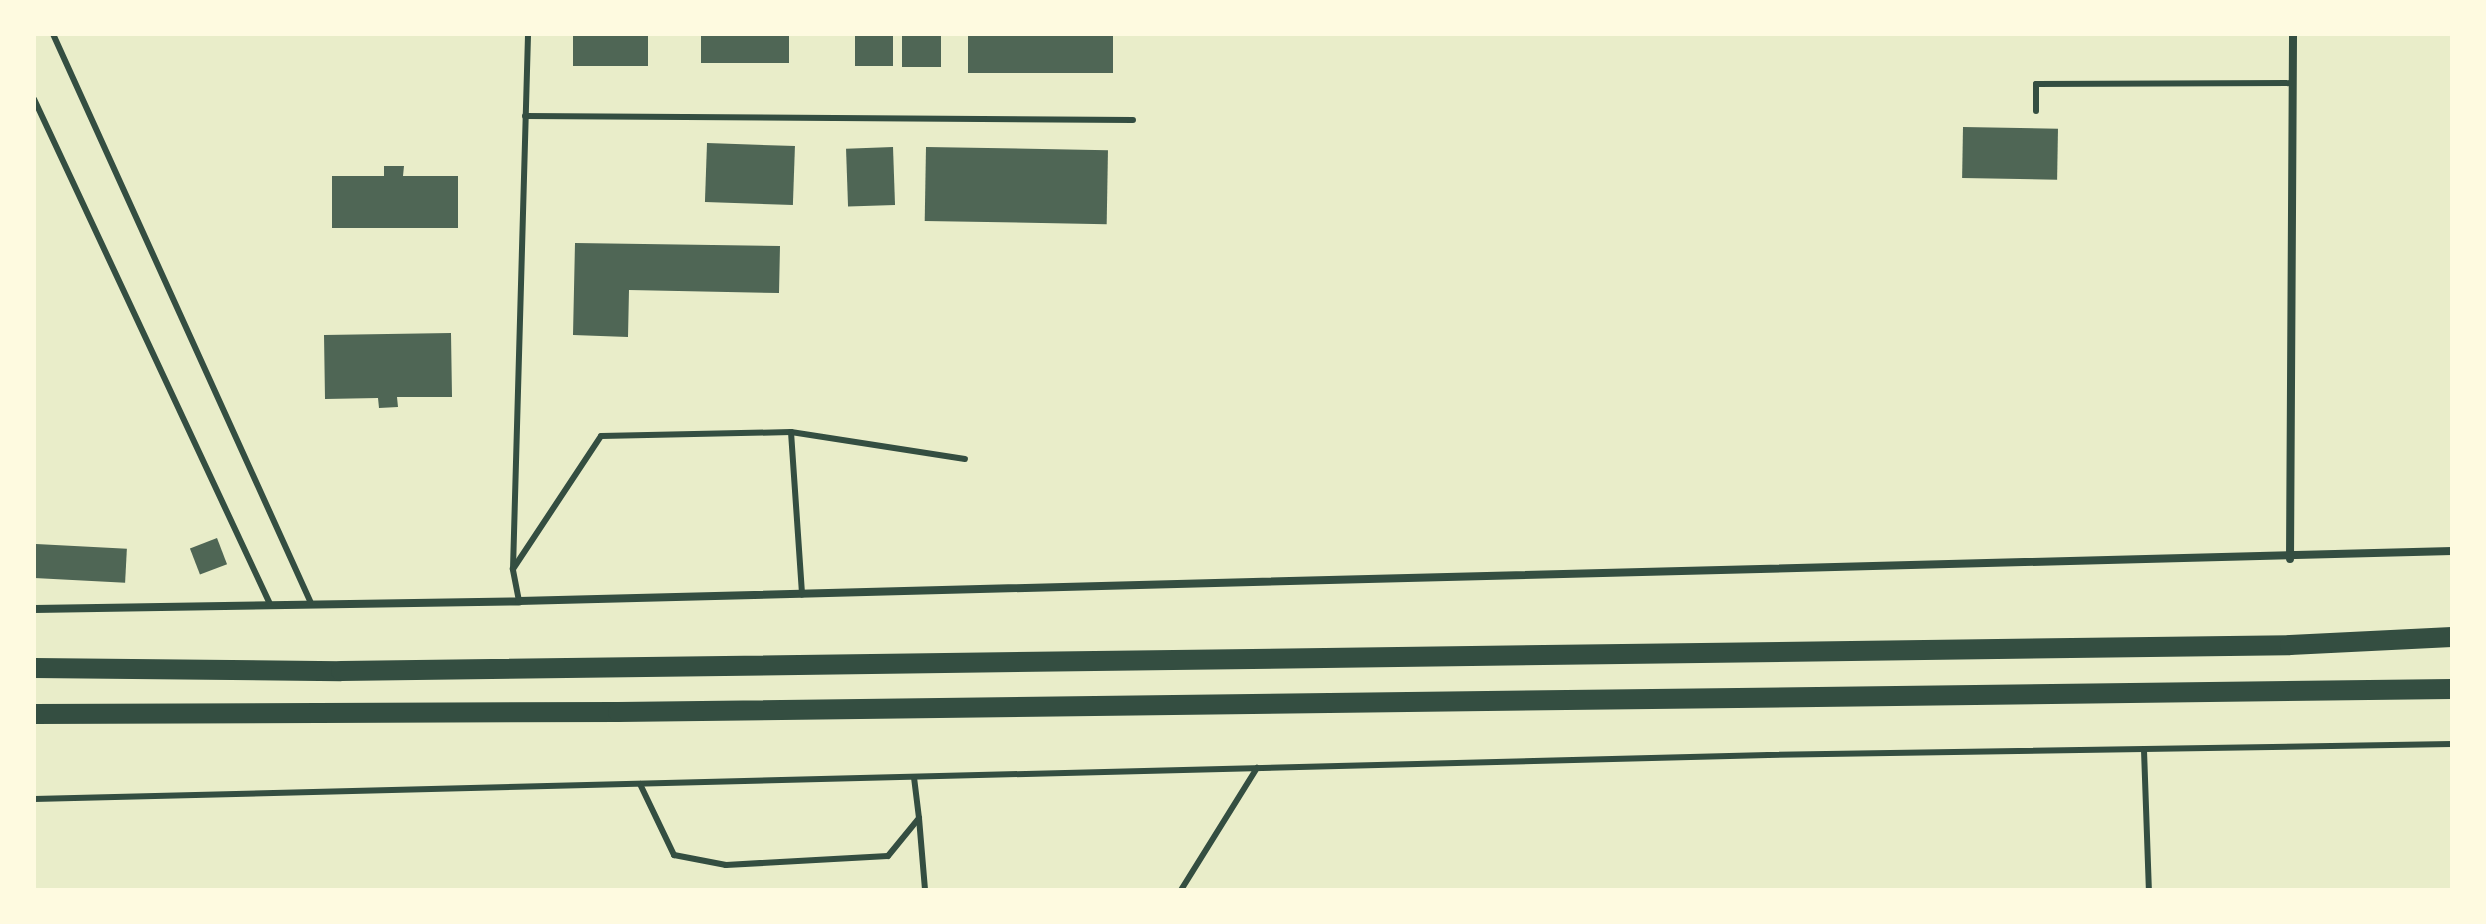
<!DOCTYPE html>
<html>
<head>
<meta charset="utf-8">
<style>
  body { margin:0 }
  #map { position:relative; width:2486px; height:924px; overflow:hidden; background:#e9edc9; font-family:"Titillium Web",sans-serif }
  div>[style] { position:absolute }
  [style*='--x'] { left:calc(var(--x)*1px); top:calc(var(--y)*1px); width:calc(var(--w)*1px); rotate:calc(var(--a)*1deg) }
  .building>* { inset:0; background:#4f6655; transform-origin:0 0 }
  .service>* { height:6px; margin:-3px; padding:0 3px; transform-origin:3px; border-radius:3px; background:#344e41 }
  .minor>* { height:8px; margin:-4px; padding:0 4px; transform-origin:4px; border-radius:4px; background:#344e41 }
  .primary>* { height:20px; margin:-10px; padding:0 10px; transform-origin:10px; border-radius:10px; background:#344e41 }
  span { translate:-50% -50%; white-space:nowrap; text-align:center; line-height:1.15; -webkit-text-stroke:6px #fefae0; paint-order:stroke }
  .frame { position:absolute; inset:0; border:36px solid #fefae0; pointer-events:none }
</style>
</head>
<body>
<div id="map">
  <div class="building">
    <i style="left:573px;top:34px;width:75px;height:32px"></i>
    <i style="left:701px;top:34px;width:88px;height:29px"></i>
    <i style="left:855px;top:34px;width:38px;height:32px"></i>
    <i style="left:902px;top:34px;width:39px;height:33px"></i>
    <i style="left:968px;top:34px;width:145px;height:39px"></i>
    <i style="left:1963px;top:127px;width:95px;height:51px;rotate:1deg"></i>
    <i style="left:707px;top:143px;width:88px;height:59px;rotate:2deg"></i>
    <i style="left:893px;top:147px;width:58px;height:47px;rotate:88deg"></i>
    <i style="left:926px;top:147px;width:182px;height:74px;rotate:1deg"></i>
    <i style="clip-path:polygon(384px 166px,404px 166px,403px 176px,458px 176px,458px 228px,332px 228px,332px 176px,384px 176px)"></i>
    <i style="clip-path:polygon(575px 243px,780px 246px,779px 293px,629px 290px,628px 337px,573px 335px)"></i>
    <i style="clip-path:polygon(451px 333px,452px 397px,397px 397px,398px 407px,379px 408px,378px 398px,325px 399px,324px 335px)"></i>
    <i style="left:217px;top:538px;width:28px;height:29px;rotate:69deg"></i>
    <i style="left:36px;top:544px;width:91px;height:34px;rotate:3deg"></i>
  </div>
  <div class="service">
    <i style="--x:53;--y:34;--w:625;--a:65.61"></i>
    <i style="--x:34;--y:99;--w:557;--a:64.95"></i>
    <i style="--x:2036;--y:111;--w:27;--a:-90"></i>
    <i style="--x:2036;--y:84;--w:257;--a:-0.2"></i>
    <i style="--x:525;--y:116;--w:608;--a:0.38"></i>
    <i style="--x:791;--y:432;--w:176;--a:8.8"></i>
    <i style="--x:513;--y:569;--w:159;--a:-56.5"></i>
    <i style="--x:601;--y:436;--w:190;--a:-1.2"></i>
    <i style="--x:791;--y:432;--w:163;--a:86.1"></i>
    <i style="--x:519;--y:601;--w:33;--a:-101"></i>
    <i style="--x:513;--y:569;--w:535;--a:-88.39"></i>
    <i style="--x:2144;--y:750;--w:140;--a:88"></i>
    <i style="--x:640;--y:784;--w:79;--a:64.4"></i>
    <i style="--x:674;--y:855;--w:53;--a:10.9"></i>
    <i style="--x:726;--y:865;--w:162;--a:-3.2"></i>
    <i style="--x:888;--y:856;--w:49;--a:-50.8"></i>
    <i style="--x:919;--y:818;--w:41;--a:-97"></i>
    <i style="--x:34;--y:799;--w:1735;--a:-1.45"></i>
    <i style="--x:1768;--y:755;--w:684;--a:-0.92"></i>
    <i style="--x:919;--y:818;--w:72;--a:85.2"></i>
    <i style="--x:1181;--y:890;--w:144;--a:-58.1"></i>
  </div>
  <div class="minor">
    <i style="--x:2290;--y:559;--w:525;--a:-89.67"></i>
    <i style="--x:34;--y:609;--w:485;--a:-0.9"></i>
    <i style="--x:519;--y:601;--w:1934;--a:-1.48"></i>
  </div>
  <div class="primary">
    <i style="--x:34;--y:668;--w:307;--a:0.6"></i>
    <i style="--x:341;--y:671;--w:1949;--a:-0.76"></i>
    <i style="--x:2290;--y:645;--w:162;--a:-2.8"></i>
    <i style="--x:34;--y:714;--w:584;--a:-0.2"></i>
    <i style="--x:618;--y:712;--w:1834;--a:-0.72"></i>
  </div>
  <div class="frame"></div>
</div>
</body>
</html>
